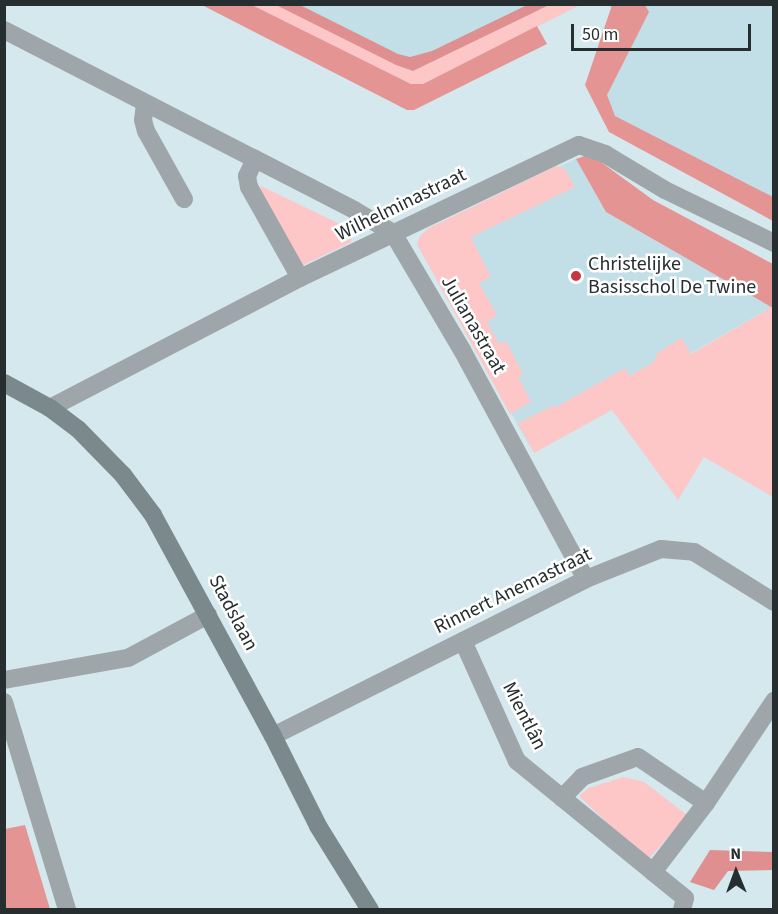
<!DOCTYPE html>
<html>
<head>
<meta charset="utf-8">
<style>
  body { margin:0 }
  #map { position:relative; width:778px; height:914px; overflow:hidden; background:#d4e8ed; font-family:"Source Sans 3",sans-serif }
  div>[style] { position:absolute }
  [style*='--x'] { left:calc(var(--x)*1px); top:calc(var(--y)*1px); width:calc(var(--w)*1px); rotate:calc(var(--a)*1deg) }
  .built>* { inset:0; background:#c2dee6 }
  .green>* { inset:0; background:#fcc7c6 }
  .forest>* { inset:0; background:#e59494 }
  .water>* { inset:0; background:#df8f8f }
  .street>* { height:18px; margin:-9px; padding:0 9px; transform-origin:9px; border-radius:9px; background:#9ea6a9 }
  .secondary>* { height:18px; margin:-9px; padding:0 9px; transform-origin:9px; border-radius:9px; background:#7c898c }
  .dots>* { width:16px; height:16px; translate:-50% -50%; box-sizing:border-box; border:3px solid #fff; border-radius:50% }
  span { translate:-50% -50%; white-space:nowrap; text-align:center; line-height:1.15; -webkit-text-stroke:5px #fff; paint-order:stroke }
  .street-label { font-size:20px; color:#262e30 }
  .poi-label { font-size:20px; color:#262e30 }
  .left { translate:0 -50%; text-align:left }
  .frame { position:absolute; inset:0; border:6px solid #262e30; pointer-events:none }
  .north { position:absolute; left:706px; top:842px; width:60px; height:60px; -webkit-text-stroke:4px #fff; paint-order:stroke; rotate:359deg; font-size:16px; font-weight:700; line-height:24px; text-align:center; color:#262e30 }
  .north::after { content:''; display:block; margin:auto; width:21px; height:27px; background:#262e30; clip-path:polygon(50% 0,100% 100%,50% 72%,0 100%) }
  .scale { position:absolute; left:571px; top:24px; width:180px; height:27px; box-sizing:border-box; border:3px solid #262e30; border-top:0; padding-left:8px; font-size:18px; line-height:21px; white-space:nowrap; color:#262e30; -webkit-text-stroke:4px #fff; paint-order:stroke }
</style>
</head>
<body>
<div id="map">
  <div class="built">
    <i style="clip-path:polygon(289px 5px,537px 5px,415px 62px)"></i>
    <i style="clip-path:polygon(606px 5px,773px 5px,773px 209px,614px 126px,595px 89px,626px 16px)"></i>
    <i style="clip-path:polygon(576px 159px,606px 212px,772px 307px,529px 445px,417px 244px,420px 236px,429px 228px)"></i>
  </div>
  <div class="green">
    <i style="clip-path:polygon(252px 5px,276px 5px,396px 65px,413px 71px,549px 5px,580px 5px,423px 84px,411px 84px)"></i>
    <i style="clip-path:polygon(556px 166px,565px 169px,575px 187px,471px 237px,491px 277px,479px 283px,497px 315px,487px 322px,499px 344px,506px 341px,523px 374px,518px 377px,531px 402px,510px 414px,417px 244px,420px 236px,429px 228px)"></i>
    <i style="clip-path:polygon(261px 186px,352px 230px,351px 242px,297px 268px,258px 194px)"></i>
    <i style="clip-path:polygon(772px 307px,773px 497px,704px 457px,678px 500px,612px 410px,534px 453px,518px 423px,552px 406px,556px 407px,625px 368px,629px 376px,654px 362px,657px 353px,682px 338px,691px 354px)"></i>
    <i style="clip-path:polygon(623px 777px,644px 782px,687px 815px,647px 861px,579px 796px,589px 788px)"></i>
  </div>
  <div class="forest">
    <i style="clip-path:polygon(202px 5px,252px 5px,411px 84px,423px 84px,537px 26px,547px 44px,414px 110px,407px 110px)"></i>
    <i style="clip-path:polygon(612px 5px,645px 5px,649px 12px,607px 95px,615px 116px,773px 197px,773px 221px,609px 132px,585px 85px)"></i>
    <i style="clip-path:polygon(590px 154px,653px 200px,773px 264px,773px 308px,606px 212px,576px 159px)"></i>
    <i style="clip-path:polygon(25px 825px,50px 909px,5px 909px,5px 829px)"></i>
  </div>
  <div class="water">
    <i style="clip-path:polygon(276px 5px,300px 5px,398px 54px,410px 57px,432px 51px,527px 5px,549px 5px,413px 71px,396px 65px)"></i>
    <i style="clip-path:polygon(710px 850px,773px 852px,773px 870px,728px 871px,714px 890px,690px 882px)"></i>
  </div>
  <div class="street">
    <i style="--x:4;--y:30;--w:394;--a:27.2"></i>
    <i style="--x:354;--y:210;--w:45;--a:30.5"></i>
    <i style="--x:393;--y:233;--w:136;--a:59.5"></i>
    <i style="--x:462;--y:350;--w:260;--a:61.6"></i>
    <i style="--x:145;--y:104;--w:16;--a:97"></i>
    <i style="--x:143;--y:120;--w:11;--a:75"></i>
    <i style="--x:146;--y:131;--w:78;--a:60.8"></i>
    <i style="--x:255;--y:159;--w:19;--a:115"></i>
    <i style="--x:247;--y:176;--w:11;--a:80"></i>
    <i style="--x:249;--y:187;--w:104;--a:60.7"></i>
    <i style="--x:50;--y:408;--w:282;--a:-27.5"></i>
    <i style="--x:300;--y:278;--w:309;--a:-25.5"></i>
    <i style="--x:579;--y:145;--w:28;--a:19"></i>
    <i style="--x:605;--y:154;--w:70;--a:31"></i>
    <i style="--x:665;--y:190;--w:121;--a:25.9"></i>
    <i style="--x:463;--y:641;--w:132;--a:65.8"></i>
    <i style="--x:517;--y:761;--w:176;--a:39.2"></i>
    <i style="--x:4;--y:680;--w:126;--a:-10.1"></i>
    <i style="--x:128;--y:658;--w:91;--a:-28.3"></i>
    <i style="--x:4;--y:702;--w:217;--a:73.1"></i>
    <i style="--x:273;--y:736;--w:350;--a:-26.6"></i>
    <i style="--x:586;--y:579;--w:81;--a:-21.8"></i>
    <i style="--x:661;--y:549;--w:33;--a:5"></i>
    <i style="--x:694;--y:552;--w:94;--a:32"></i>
    <i style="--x:562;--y:798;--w:29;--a:-46"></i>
    <i style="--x:582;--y:777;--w:59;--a:-19.7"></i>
    <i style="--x:638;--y:757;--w:82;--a:34.1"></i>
    <i style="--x:682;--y:910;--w:12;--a:-76"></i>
    <i style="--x:685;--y:898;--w:41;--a:-140.9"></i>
    <i style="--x:653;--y:872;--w:87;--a:-52.5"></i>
    <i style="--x:706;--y:803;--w:123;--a:-56.3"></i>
  </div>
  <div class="secondary">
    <i style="--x:4;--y:383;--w:52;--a:28.5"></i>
    <i style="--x:50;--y:408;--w:35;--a:37"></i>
    <i style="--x:78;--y:429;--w:64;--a:45.6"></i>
    <i style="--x:123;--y:475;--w:50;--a:53.1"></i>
    <i style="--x:153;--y:515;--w:251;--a:61.5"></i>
    <i style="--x:273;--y:736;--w:101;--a:63.4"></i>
    <i style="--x:318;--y:826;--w:99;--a:58.2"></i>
  </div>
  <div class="dots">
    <i style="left:576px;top:276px;background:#c53544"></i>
  </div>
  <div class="street-label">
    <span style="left:401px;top:205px;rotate:-26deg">Wilhelminastraat</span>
    <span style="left:473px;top:325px;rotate:60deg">Julianastraat</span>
    <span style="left:513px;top:591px;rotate:-26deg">Rinnert Anemastraat</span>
    <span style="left:233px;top:613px;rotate:62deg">Stadslaan</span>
    <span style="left:524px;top:716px;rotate:63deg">Mientlân</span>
  </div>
  <div class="poi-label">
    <span class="left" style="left:588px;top:276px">Christelijke<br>Basisschol De Twine</span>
  </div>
  <div class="frame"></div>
  <div class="north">N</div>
  <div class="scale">50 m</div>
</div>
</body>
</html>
